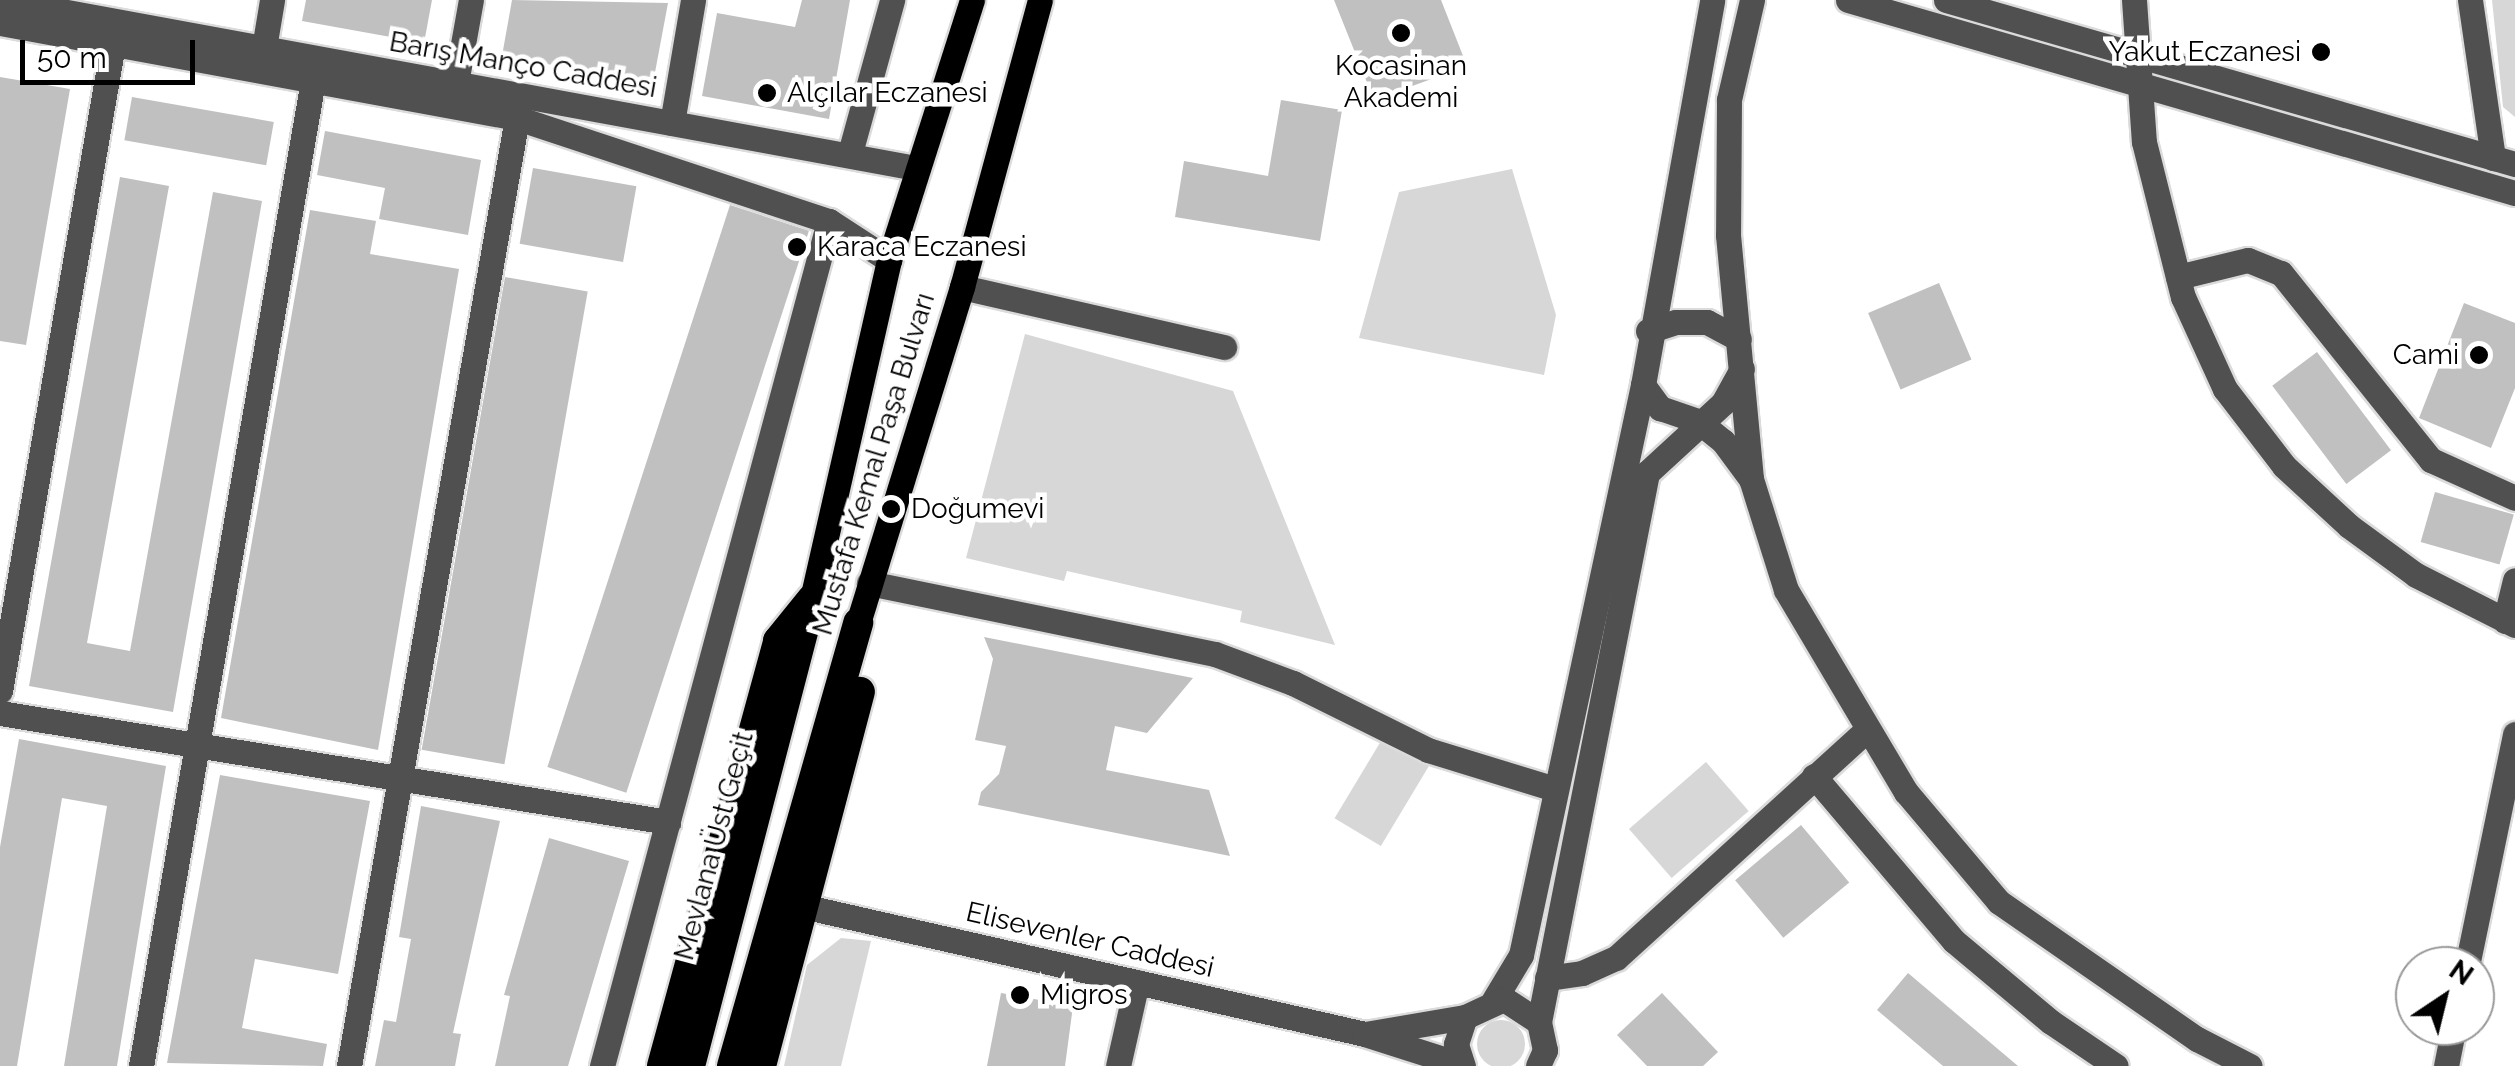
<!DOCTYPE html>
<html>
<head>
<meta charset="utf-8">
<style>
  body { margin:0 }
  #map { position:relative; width:2515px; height:1066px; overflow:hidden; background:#fff; font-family:Raleway,sans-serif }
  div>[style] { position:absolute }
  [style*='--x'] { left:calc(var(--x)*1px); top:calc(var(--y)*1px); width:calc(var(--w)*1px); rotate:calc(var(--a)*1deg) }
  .green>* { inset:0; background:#d7d7d7; transform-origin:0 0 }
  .round { border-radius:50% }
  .building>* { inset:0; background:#c0c0c0; transform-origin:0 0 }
  .roads { filter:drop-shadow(2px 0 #dbdbdb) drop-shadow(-2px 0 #dbdbdb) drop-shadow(0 2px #dbdbdb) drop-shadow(0 -2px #dbdbdb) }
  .minor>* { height:25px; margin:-12.5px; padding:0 12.5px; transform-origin:12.5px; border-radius:12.5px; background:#505050 }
  .major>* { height:25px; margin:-12.5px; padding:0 12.5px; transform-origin:12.5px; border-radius:12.5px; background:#000 }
  .highway>* { height:30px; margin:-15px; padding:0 15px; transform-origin:15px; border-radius:15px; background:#000 }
  .dots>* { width:28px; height:28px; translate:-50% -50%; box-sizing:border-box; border:5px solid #fff; border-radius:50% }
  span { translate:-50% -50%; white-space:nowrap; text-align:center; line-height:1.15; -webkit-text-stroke:9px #fff; paint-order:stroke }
  .poi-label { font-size:28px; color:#000 }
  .right { translate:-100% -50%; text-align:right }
  .left { translate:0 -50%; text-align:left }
  .street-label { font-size:28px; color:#000 }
  .north { position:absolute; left:2395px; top:946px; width:100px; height:100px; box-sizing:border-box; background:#fff; border:2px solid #999; border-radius:50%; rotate:35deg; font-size:28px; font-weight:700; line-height:40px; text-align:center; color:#000 }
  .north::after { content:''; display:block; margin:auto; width:35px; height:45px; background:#000; clip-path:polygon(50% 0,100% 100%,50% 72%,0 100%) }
  .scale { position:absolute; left:20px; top:40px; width:175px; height:45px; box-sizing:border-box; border:5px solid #000; border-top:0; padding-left:12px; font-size:30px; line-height:35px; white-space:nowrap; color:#000; -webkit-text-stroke:8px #fff; paint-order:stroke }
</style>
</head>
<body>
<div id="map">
  <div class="green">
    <i style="clip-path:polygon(2492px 0,2515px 0,2515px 117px,2503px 107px)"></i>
    <i style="clip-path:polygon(1512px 169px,1556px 315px,1544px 375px,1359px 338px,1399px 192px)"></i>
    <i style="clip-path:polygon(1025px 334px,1233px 391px,1335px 645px,1240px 622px,1242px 611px,1067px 571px,1064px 581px,966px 558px)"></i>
    <i style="left:1384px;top:736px;width:54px;height:96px;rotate:31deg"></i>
    <i style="left:1706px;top:762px;width:65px;height:102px;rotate:49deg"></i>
    <i style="clip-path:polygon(841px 938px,871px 941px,841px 1066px,784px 1066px,807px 965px)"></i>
    <i class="round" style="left:1477px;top:1020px;width:48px;height:48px"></i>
  </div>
  <div class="building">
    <i style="clip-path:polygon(306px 0,432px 0,424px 43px,302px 21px)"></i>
    <i style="clip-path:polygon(512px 0,668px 3px,653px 83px,502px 56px)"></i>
    <i style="clip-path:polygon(802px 0,850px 0,829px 119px,702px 96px,717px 13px,795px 27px)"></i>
    <i style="clip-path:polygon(1334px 0,1441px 0,1467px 66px,1374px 100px)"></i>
    <i style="clip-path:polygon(0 77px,70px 89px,26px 345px,0 341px)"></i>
    <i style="left:132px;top:97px;width:144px;height:44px;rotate:10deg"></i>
    <i style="clip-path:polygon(1281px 100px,1342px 110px,1320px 241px,1175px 217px,1184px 161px,1268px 176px)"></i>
    <i style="clip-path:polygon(325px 131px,481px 160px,468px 235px,379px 219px,385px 188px,317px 175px)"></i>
    <i style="left:533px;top:168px;width:105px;height:77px;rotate:10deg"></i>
    <i style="clip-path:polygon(120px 177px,169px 186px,87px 643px,130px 651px,213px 192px,262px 201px,173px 712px,29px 686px)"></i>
    <i style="left:730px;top:205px;width:83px;height:591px;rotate:18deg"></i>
    <i style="clip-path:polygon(310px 210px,376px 221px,370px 254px,459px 269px,378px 750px,221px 718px)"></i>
    <i style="left:505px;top:277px;width:84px;height:480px;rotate:10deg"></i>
    <i style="left:1939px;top:283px;width:83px;height:77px;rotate:67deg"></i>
    <i style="clip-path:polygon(2464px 303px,2515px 323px,2515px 388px,2491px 448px,2419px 418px)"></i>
    <i style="left:2317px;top:352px;width:123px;height:56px;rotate:53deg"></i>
    <i style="left:2435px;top:492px;width:82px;height:52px;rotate:16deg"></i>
    <i style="clip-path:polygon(984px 637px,1193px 678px,1147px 733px,1115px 726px,1106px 770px,1209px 790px,1230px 856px,978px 805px,981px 792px,999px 774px,1006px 746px,975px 740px,993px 659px)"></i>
    <i style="clip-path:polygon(19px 739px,166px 766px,117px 1066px,64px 1066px,107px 806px,62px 798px,17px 1066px,0 1066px,0 847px)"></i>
    <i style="clip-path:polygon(220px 775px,370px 801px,338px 974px,255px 959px,242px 1028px,327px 1044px,323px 1066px,167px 1063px)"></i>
    <i style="clip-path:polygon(421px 806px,500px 821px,453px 1033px,461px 1034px,455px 1066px,375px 1066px,384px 1020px,396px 1022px,411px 939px,399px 937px)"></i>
    <i style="left:1801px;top:825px;width:75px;height:86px;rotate:50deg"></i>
    <i style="clip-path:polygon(549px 838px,629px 861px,568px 1066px,495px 1066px,510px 996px,504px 995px)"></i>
    <i style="clip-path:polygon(1908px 973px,2018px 1066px,1943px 1066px,1877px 1010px)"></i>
    <i style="clip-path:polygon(1001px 993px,1073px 1006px,1065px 1066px,987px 1066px)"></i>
    <i style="clip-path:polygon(1662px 993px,1718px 1052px,1703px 1066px,1647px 1066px,1617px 1035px)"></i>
  </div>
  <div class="roads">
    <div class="minor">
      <i style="--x:2;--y:0;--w:929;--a:10.42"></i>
      <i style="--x:1752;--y:0;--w:103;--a:103"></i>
      <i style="--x:1729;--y:100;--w:135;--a:90.4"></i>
      <i style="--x:1728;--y:235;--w:245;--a:84.6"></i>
      <i style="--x:1751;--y:479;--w:116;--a:72.5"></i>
      <i style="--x:1786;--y:590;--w:235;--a:59.3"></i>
      <i style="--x:1906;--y:792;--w:144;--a:49.8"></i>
      <i style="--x:1999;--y:902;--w:241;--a:34.7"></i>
      <i style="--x:2197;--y:1039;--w:59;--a:27"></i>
      <i style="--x:1848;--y:0;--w:694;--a:16.14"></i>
      <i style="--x:1946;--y:0;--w:592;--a:16.08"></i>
      <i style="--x:2134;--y:0;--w:142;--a:86"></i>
      <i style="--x:2144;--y:142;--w:160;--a:75.9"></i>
      <i style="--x:2183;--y:297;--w:101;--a:65.5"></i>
      <i style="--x:2225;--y:389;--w:97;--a:52.5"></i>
      <i style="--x:2284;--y:466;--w:88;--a:42.7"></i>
      <i style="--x:2349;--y:526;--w:83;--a:36.2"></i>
      <i style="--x:2416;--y:575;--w:111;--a:26.8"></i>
      <i style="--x:2470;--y:0;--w:160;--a:81.7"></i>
      <i style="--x:0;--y:23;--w:526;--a:10.41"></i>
      <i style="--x:517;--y:118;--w:329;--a:18.3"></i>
      <i style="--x:829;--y:221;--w:72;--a:33"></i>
      <i style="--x:264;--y:48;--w:49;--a:-80.5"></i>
      <i style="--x:456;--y:83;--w:84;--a:-79.8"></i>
      <i style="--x:672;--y:123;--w:125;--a:-80.3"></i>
      <i style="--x:850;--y:153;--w:159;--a:-74.6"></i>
      <i style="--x:2178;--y:277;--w:72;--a:-13.7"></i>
      <i style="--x:2248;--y:260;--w:35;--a:22"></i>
      <i style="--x:2281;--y:273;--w:240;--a:51.3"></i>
      <i style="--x:2431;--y:460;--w:92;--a:24.3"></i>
      <i style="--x:962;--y:287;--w:269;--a:12.9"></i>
      <i style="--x:1648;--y:331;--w:28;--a:-18"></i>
      <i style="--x:1675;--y:322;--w:32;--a:0"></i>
      <i style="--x:1707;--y:322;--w:36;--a:28"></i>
      <i style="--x:1643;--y:385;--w:29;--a:54"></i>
      <i style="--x:1660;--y:408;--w:40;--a:18.9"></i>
      <i style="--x:1698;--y:421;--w:32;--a:39"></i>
      <i style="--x:1723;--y:441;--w:47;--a:53.6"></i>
      <i style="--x:869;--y:583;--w:353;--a:11.6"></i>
      <i style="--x:1215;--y:654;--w:83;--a:20.4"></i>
      <i style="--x:1293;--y:683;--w:151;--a:26.4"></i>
      <i style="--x:1428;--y:750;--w:133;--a:17.1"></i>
      <i style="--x:2505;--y:621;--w:42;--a:-76.3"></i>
      <i style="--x:0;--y:691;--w:657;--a:-80.09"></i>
      <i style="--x:0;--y:713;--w:677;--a:9.27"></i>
      <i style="--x:1814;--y:776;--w:216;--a:49.7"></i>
      <i style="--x:1954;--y:941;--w:126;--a:39.9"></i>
      <i style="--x:2051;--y:1022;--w:78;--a:34.1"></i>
      <i style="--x:802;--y:906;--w:577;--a:12.81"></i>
      <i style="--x:2467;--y:966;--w:237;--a:-78.3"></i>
      <i style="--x:1547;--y:978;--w:35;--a:-8"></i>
      <i style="--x:1582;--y:973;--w:37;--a:-24"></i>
      <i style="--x:1616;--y:958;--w:339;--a:-42.3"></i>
      <i style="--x:1494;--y:1000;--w:52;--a:-59"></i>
      <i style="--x:1521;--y:955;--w:583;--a:-77.92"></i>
      <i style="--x:1643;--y:385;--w:391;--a:-79.8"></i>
      <i style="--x:1539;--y:1022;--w:560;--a:-78.87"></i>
      <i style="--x:1647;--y:473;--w:103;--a:-42.6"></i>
      <i style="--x:1723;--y:403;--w:39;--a:-61"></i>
      <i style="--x:1462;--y:1065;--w:102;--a:-162.3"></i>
      <i style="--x:1365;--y:1034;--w:101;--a:-9.6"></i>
      <i style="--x:141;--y:1066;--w:1001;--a:-80.1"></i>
      <i style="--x:349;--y:1066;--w:963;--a:-79.95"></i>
      <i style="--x:602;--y:1066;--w:875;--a:-74.96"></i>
      <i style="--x:1118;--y:1066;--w:86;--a:-77.3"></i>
      <i style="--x:1463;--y:1066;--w:23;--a:-108"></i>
      <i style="--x:1456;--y:1044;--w:28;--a:-72"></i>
      <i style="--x:1465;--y:1017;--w:43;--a:-24.8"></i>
      <i style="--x:1504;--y:999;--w:42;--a:33.3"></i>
      <i style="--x:1539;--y:1022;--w:29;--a:78"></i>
      <i style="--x:1545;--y:1050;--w:17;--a:114"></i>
      <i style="--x:2446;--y:1066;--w:41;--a:-78.7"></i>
    </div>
    <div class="major">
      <i style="--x:812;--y:599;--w:348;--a:-77.2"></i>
      <i style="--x:889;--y:260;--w:273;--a:-72.3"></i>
      <i style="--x:858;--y:623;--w:352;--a:-72.8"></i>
      <i style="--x:962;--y:287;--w:297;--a:-74.8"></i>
    </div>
    <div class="highway">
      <i style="--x:662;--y:1066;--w:441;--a:-74.7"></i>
      <i style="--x:778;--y:641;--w:54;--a:-51"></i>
      <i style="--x:690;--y:1066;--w:472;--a:-75.4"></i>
      <i style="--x:732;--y:1066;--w:461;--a:-74.1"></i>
      <i style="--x:761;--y:1066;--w:387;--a:-75.2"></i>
    </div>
  </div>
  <div class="dots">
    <i style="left:1401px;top:33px;background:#000"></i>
    <i style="left:2321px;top:52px;background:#000"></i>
    <i style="left:767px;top:93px;background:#000"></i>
    <i style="left:797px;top:247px;background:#000"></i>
    <i style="left:2479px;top:355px;background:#000"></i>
    <i style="left:891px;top:509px;background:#000"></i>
    <i style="left:1020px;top:995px;background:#000"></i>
  </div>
  <div class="poi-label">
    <span class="right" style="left:2301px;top:52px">Yakut Eczanesi</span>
    <span style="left:1401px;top:82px">Kocasinan<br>Akademi</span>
    <span class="left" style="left:787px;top:93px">Alçılar Eczanesi</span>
    <span class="left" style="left:817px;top:247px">Karaca Eczanesi</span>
    <span class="right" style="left:2459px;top:355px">Cami</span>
    <span class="left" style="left:911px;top:509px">Doğumevi</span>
    <span class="left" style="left:1040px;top:995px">Migros</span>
  </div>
  <div class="street-label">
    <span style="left:523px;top:65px;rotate:10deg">Barış Manço Caddesi</span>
    <span style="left:874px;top:464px;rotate:-73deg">Mustafa Kemal Paşa Bulvarı</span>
    <span style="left:714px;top:846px;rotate:-75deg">Mevlana Üst Geçit</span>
    <span style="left:1090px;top:940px;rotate:13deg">Elisevenler Caddesi</span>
  </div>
  <div class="north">N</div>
  <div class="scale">50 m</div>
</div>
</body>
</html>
